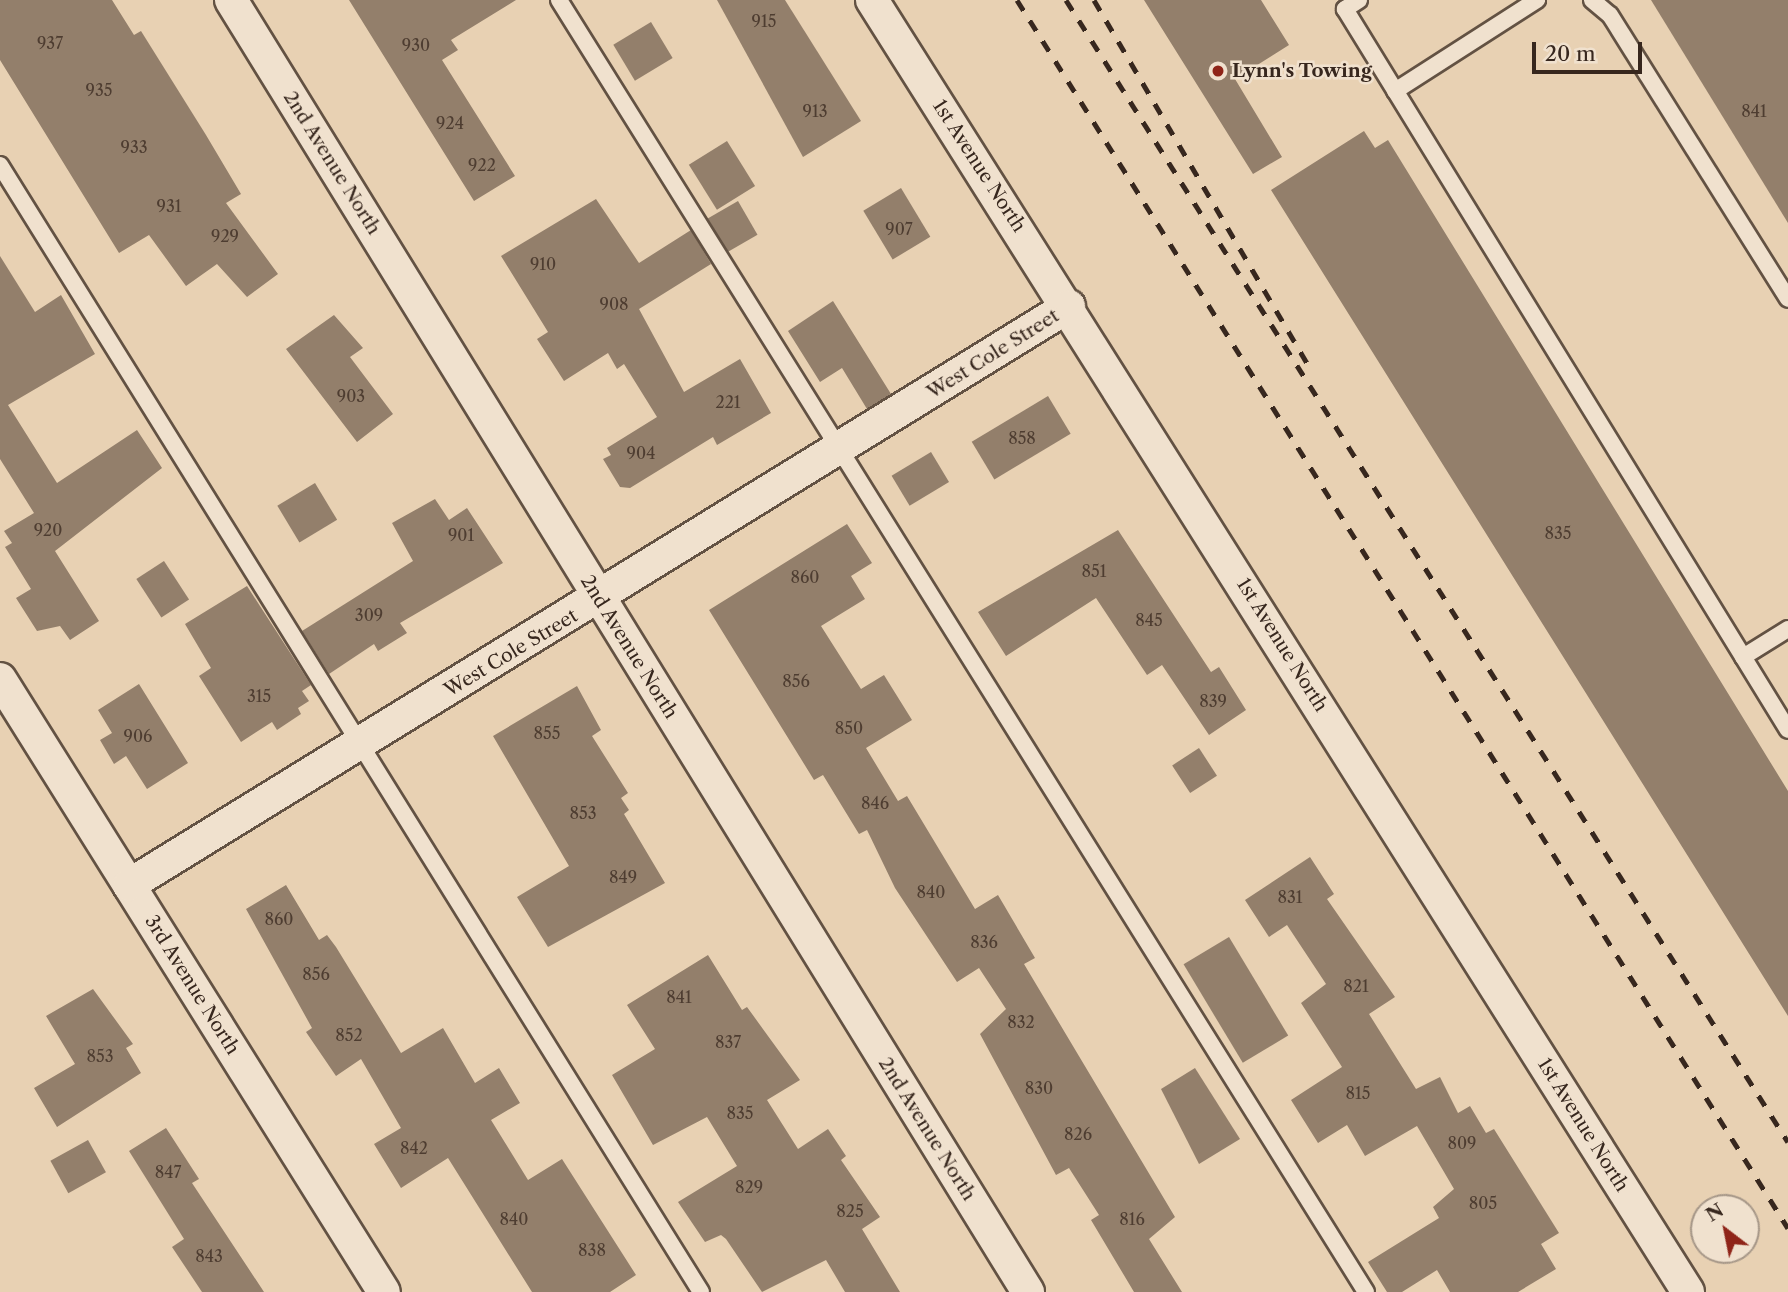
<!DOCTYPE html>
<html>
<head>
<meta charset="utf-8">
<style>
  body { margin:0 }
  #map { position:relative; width:1788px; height:1292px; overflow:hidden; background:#e8d1b3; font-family:"Libre Caslon Text",serif }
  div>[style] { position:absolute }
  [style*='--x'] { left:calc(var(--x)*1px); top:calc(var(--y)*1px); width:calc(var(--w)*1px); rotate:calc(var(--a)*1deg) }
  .building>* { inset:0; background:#937f6b; transform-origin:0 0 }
  .roads { filter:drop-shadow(2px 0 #635243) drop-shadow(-2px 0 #635243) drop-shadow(0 2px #635243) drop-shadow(0 -2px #635243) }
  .lane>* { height:16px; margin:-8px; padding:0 8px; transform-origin:8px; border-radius:8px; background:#f0e1ce }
  .street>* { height:32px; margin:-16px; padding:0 16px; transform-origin:16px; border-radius:16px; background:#f0e1ce }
  .rail>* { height:5px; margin-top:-2.5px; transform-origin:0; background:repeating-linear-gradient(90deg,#37271e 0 12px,transparent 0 24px) }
  .dots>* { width:19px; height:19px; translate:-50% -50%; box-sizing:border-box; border:4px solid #f0e1ce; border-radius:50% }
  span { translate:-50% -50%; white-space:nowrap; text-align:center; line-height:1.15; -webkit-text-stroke:5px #f0e1ce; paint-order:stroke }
  .number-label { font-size:16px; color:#4e3d31 }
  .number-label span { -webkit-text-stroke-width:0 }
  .poi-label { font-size:19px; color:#37271e; font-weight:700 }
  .left { translate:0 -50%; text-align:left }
  .street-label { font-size:19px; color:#37271e }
  .north { position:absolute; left:1690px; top:1194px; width:70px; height:70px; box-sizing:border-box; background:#f0e1ce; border:2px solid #a69788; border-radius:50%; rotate:328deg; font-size:19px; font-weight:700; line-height:28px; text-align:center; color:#37271e }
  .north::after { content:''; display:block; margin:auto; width:24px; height:32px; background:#8f2418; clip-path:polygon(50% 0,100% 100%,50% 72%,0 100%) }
  .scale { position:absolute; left:1532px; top:42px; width:110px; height:32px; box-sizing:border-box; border:4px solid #37271e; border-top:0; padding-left:9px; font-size:21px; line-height:24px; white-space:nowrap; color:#37271e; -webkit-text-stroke:5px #f0e1ce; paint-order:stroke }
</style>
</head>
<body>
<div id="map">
  <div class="building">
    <i style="clip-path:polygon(0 0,112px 0,134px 35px,141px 31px,206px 135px,241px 194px,226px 203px,278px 274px,247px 297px,217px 264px,186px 286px,149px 235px,119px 253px,0 60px)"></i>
    <i style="clip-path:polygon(349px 0,516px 0,451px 40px,458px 50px,442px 60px,515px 176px,474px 201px)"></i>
    <i style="clip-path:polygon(717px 0,785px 0,861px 121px,803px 157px)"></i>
    <i style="clip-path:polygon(1144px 0,1261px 0,1289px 45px,1235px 79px,1282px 157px,1253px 174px)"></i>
    <i style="clip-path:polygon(1651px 0,1788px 0,1788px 223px)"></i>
    <i style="left:651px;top:22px;width:42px;height:44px;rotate:59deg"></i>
    <i style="clip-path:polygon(1364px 131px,1375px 148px,1388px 140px,1788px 791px,1788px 1016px,1271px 190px)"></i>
    <i style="left:727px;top:141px;width:53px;height:45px;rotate:58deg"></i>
    <i style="left:901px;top:188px;width:57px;height:44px;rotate:59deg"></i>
    <i style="clip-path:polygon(596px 199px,639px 263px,691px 230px,711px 264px,639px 309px,684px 392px,740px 359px,771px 413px,717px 445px,713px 437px,630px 488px,620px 487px,603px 459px,611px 455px,607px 448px,657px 417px,624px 364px,617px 369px,608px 353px,564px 381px,537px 339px,548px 332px,501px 256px)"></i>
    <i style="left:738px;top:201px;width:39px;height:35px;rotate:60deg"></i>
    <i style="clip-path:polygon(0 256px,35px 312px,61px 295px,95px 354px,8px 405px,57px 483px,137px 430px,162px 468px,55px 551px,99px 621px,70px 640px,60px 626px,37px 631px,16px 598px,31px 589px,5px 547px,12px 543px,4px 531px,34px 513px,0 459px)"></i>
    <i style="clip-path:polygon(833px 301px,891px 394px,867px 409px,842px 368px,820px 382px,788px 331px)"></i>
    <i style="clip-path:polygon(334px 315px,363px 348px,350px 357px,393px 414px,357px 442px,286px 349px)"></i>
    <i style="left:1048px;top:396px;width:44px;height:89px;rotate:59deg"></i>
    <i style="left:931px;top:452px;width:35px;height:46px;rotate:59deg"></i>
    <i style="left:315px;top:483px;width:43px;height:44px;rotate:59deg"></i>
    <i style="clip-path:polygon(435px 499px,449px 520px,467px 508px,503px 563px,400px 623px,407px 633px,378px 651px,374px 644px,329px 674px,302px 631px,413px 561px,392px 523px)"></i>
    <i style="clip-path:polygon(847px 524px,872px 563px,851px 576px,865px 599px,821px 626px,861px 689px,884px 675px,912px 720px,866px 748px,898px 801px,907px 796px,975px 909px,998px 895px,1035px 958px,1024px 964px,1175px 1217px,1149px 1239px,1182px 1292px,1134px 1292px,1091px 1220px,1099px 1215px,1069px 1168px,1056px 1175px,980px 1034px,1006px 1009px,979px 968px,957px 982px,895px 888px,867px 830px,859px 834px,823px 775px,814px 780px,709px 610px)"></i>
    <i style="clip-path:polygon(1118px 530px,1211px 672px,1219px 667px,1246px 710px,1209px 735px,1162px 665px,1147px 675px,1096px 598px,1006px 656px,978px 612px)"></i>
    <i style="left:164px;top:561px;width:46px;height:33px;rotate:57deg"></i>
    <i style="clip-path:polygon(247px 586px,311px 685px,302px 691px,309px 701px,298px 708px,301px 714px,277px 730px,272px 722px,241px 742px,199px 676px,211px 668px,185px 624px)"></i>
    <i style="clip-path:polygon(139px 684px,188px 763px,147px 789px,126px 756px,114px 764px,100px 740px,112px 733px,98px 710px)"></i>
    <i style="clip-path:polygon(577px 686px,601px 730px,592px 736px,628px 793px,621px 798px,629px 810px,624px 814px,665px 883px,548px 947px,517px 897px,569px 866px,493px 736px)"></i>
    <i style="left:1199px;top:748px;width:33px;height:32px;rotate:57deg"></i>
    <i style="clip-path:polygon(1310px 857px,1334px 894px,1327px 899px,1395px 997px,1369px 1014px,1416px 1089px,1440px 1077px,1458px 1113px,1470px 1106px,1486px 1133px,1494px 1129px,1559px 1233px,1541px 1244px,1556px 1269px,1518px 1292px,1450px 1292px,1437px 1270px,1402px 1292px,1387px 1292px,1368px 1262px,1439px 1218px,1433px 1207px,1454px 1189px,1417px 1126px,1365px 1156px,1347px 1125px,1318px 1143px,1291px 1100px,1342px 1067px,1301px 1003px,1326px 984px,1287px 925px,1269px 937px,1245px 900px)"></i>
    <i style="clip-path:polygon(286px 885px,319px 940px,327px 935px,336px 947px,401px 1053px,443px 1028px,475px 1083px,499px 1068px,520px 1103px,491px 1120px,528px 1180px,562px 1159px,636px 1275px,610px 1292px,532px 1292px,448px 1158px,401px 1188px,374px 1144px,401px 1128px,361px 1059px,336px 1076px,306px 1032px,312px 1028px,246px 909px)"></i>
    <i style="left:1229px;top:937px;width:115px;height:53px;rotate:59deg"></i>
    <i style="clip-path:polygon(708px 955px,742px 1010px,747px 1007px,800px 1080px,767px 1100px,798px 1149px,828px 1129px,846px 1156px,841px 1160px,880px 1217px,862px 1229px,900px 1292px,845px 1292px,826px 1260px,762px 1292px,726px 1239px,721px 1235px,705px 1242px,678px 1202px,737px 1166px,707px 1117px,653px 1145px,612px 1075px,655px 1049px,627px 1005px)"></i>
    <i style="clip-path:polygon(93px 989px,133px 1044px,126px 1048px,141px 1073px,57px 1127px,34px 1088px,75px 1064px,46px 1016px)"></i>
    <i style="clip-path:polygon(1195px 1068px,1240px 1139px,1199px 1164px,1161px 1089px)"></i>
    <i style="clip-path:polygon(166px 1128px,199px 1179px,192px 1183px,264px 1292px,202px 1292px,172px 1247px,184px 1239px,129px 1151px)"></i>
    <i style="left:88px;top:1140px;width:37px;height:43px;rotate:61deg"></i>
  </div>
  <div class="roads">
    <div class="lane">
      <i style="--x:559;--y:0;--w:1523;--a:58.01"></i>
      <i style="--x:1359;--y:0;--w:17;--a:147"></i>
      <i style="--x:1345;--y:9;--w:846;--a:58.43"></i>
      <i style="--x:1592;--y:0;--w:23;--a:40"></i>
      <i style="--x:1610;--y:15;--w:335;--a:57.9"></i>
      <i style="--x:1395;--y:91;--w:169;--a:-32.7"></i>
      <i style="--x:0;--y:165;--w:1327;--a:58.12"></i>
      <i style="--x:1743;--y:657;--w:53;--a:-31.9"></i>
    </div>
    <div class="street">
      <i style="--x:231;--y:0;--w:1518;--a:58.33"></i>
      <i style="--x:872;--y:0;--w:1528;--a:57.72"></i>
      <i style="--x:0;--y:679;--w:723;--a:57.94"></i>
      <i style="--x:129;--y:885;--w:1104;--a:-31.63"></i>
    </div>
  </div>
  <div class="rail">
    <i style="--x:1017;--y:0;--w:1450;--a:57.88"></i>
    <i style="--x:1066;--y:0;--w:1351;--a:57.7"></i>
    <i style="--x:1094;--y:0;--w:425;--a:59.6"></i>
  </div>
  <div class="dots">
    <i style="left:1218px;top:71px;background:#8f2418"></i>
  </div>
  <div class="number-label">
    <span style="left:764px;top:21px">915</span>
    <span style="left:50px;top:43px">937</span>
    <span style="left:416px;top:45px">930</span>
    <span style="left:99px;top:90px">935</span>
    <span style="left:815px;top:111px">913</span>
    <span style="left:1754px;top:111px">841</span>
    <span style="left:450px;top:123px">924</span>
    <span style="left:134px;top:147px">933</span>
    <span style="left:482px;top:165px">922</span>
    <span style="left:169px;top:206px">931</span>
    <span style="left:899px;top:229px">907</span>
    <span style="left:225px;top:236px">929</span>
    <span style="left:543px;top:264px">910</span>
    <span style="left:614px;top:304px">908</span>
    <span style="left:351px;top:396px">903</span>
    <span style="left:728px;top:402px">221</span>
    <span style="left:1022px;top:438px">858</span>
    <span style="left:641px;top:453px">904</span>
    <span style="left:48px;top:530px">920</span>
    <span style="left:1558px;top:533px">835</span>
    <span style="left:461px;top:535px">901</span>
    <span style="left:1094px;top:571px">851</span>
    <span style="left:805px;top:577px">860</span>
    <span style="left:369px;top:615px">309</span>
    <span style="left:1149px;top:620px">845</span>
    <span style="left:796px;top:681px">856</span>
    <span style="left:259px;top:696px">315</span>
    <span style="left:1213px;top:701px">839</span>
    <span style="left:849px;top:728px">850</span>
    <span style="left:547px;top:733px">855</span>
    <span style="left:138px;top:736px">906</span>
    <span style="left:875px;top:803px">846</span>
    <span style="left:583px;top:813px">853</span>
    <span style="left:623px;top:877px">849</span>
    <span style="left:931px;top:892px">840</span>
    <span style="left:1290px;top:897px">831</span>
    <span style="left:279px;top:919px">860</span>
    <span style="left:984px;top:942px">836</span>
    <span style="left:316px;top:974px">856</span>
    <span style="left:1356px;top:986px">821</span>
    <span style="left:679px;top:997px">841</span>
    <span style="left:1021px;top:1022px">832</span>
    <span style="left:349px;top:1035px">852</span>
    <span style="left:728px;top:1042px">837</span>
    <span style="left:100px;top:1056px">853</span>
    <span style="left:1039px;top:1088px">830</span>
    <span style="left:1358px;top:1093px">815</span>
    <span style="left:740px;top:1113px">835</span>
    <span style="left:1078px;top:1134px">826</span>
    <span style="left:1462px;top:1143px">809</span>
    <span style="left:414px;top:1148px">842</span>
    <span style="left:168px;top:1172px">847</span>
    <span style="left:749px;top:1187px">829</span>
    <span style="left:1483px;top:1203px">805</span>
    <span style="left:850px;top:1211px">825</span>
    <span style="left:514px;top:1219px">840</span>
    <span style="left:1132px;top:1219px">816</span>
    <span style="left:592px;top:1250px">838</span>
    <span style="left:209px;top:1256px">843</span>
  </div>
  <div class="poi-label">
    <span class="left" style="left:1232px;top:71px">Lynn's Towing</span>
  </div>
  <div class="street-label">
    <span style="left:332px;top:163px;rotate:58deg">2nd Avenue North</span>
    <span style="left:979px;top:166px;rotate:57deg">1st Avenue North</span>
    <span style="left:993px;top:354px;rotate:-32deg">West Cole Street</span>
    <span style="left:1282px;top:645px;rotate:58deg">1st Avenue North</span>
    <span style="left:629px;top:647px;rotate:58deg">2nd Avenue North</span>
    <span style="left:511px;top:653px;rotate:-31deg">West Cole Street</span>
    <span style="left:192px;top:985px;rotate:58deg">3rd Avenue North</span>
    <span style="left:1583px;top:1125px;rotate:58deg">1st Avenue North</span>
    <span style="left:927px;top:1129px;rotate:58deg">2nd Avenue North</span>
  </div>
  <div class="north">N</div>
  <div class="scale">20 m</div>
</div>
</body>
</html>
